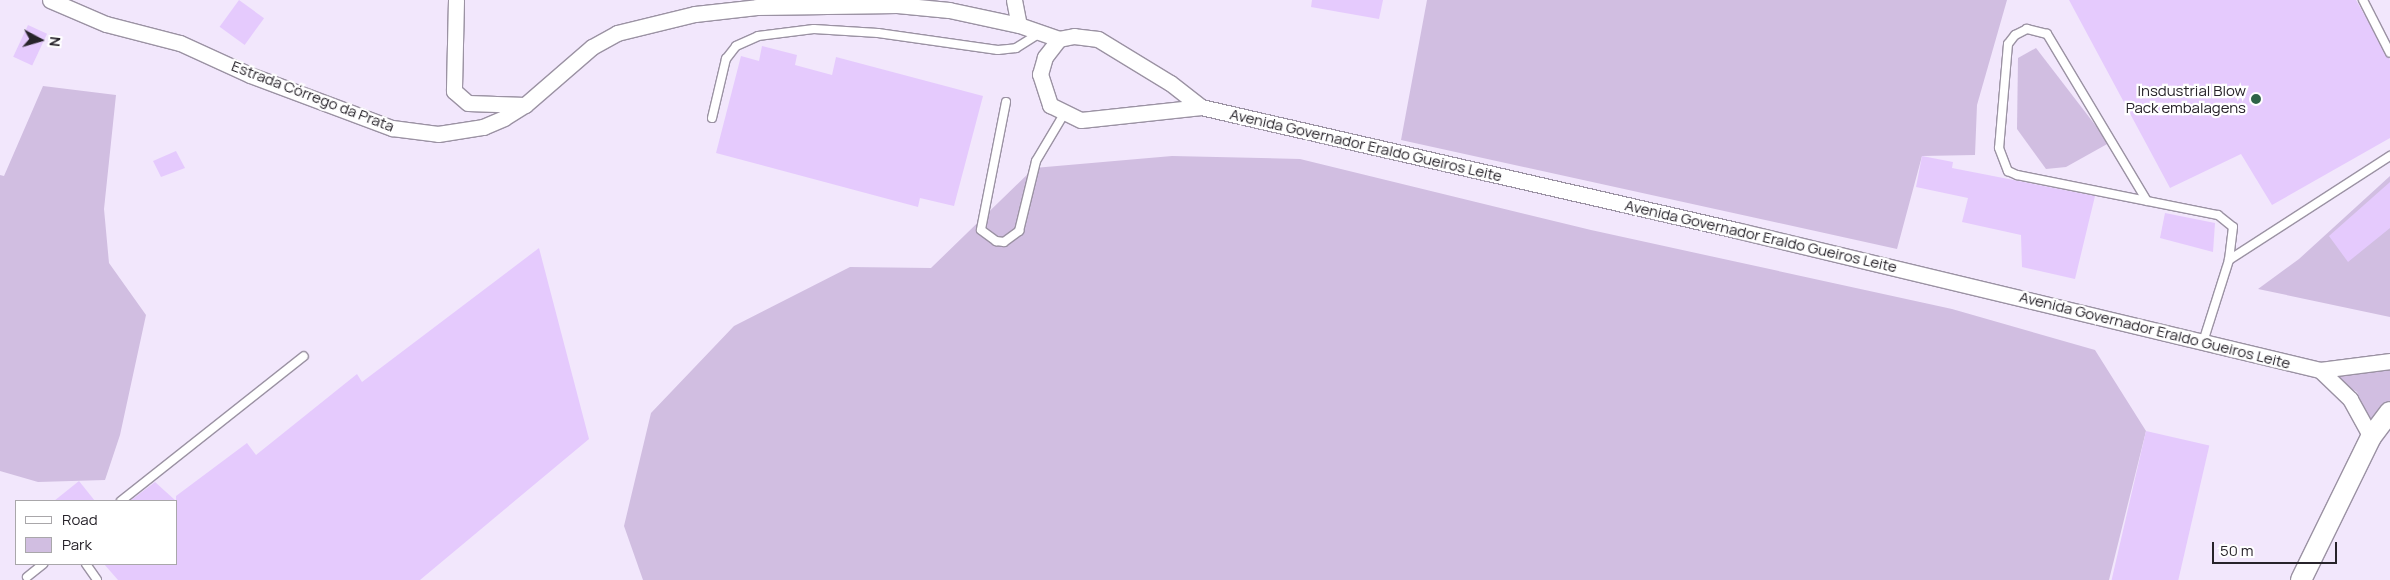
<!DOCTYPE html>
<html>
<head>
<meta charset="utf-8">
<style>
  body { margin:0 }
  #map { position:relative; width:2390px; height:580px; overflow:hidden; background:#f9f5fc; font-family:Manrope,sans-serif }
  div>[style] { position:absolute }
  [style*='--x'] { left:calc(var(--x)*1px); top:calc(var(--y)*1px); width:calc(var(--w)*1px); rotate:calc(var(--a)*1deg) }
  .built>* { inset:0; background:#f2e7fc }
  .green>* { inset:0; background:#d1bee1 }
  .building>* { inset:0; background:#e5cafd; transform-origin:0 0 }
  .roads { filter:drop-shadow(1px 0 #9b92a3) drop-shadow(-1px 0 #9b92a3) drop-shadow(0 1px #9b92a3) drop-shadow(0 -1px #9b92a3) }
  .lane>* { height:8px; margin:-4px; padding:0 4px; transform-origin:4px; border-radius:4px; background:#fff }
  .street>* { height:15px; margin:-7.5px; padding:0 7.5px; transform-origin:7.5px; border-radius:7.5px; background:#fff }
  .secondary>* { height:20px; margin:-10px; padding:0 10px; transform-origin:10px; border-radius:10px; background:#fff }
  .dots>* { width:14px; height:14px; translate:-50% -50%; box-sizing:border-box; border:2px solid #fff; border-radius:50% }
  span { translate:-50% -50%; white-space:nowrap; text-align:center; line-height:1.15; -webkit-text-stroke:4.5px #fff; paint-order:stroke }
  .poi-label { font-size:15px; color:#27232a }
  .right { translate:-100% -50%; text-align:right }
  .street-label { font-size:15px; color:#27232a }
  .legend { position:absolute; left:15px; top:500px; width:162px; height:65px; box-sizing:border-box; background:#fff; border:1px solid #a9a7aa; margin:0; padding:6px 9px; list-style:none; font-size:15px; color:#27232a }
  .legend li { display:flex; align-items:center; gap:10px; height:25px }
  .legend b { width:25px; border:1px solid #a9a7aa }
  .north { position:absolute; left:15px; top:15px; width:50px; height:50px; -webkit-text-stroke:4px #fff; paint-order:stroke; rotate:96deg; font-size:14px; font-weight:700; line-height:20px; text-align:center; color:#27232a }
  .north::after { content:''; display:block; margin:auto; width:18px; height:22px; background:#27232a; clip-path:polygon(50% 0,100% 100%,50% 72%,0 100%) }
  .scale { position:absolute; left:2212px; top:542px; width:125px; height:22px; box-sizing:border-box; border:2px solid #27232a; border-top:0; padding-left:6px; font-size:15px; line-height:18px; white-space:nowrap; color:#27232a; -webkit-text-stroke:4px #fff; paint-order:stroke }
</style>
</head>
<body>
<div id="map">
  <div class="built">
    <i style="clip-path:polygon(evenodd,0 0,2390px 0,2390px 580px,0 580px,0 0,16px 501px,176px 501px,176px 564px,16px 564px,16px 501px)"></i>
  </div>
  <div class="green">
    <i style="clip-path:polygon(1427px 0,2007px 0,1977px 105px,1975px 155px,1922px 156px,1897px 249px,1401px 140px)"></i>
    <i style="clip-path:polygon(2036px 48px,2109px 143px,2066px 167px,2046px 169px,2017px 129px,2018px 58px)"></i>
    <i style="clip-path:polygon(43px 86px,116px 95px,104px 209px,109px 263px,146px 315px,120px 435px,105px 480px,38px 482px,0 471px,0 175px,4px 176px)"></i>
    <i style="clip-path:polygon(1172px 156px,1300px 159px,1591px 230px,1952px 309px,2095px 350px,2146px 431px,2109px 580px,643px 580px,624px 526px,651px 413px,734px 326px,850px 267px,931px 268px,1034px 168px)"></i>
    <i style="clip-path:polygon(2390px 176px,2390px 317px,2258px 289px,2299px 259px)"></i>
    <i style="clip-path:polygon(2390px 369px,2390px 428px,2378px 448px,2357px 392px,2321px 370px)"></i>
  </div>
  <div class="building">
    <i style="left:239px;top:0;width:31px;height:33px;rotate:36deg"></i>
    <i style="clip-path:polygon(1312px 0,1383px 0,1379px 19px,1311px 7px)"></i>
    <i style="clip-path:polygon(2069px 0,2356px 0,2390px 60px,2390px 138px,2272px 205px,2241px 154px,2170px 188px)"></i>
    <i style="left:28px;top:25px;width:21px;height:35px;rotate:25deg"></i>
    <i style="clip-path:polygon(762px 46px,797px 55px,795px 65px,832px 75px,836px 57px,983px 96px,954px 206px,920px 198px,918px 207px,716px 153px,741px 56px,759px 61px)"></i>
    <i style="clip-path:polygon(176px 151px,185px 168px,161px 177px,153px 161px)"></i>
    <i style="clip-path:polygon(1922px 156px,1953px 162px,1952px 168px,2095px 196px,2075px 279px,2022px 267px,2021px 235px,1962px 222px,1968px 198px,1916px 187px)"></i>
    <i style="clip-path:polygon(2390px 182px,2390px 228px,2348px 262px,2329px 236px)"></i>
    <i style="clip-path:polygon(2165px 213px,2215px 223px,2213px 252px,2160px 238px)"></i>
    <i style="clip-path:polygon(539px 248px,589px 439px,420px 580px,118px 580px,104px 564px,176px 564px,176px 496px,247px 443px,256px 455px,357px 374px,362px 382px)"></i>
    <i style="left:2146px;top:431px;width:65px;height:154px;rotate:13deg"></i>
    <i style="clip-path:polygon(79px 481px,95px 501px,54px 501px)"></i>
    <i style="clip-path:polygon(155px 482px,176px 501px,130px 501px)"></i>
  </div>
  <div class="roads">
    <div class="lane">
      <i style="--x:2363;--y:0;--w:59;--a:63"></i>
      <i style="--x:1006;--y:102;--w:130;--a:101.1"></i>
      <i style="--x:981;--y:230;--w:19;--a:36"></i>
      <i style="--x:996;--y:241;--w:8;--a:7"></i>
      <i style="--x:1004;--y:242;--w:19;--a:-36"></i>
      <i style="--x:1019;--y:231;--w:72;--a:-76.3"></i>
      <i style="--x:1036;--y:161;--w:55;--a:-59.2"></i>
      <i style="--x:712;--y:118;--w:61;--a:-76.7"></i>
      <i style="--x:726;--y:59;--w:16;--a:-52"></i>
      <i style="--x:736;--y:46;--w:24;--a:-24"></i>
      <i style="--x:758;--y:36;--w:56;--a:-7.1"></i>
      <i style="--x:814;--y:29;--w:64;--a:3.6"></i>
      <i style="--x:878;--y:33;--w:121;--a:8.1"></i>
      <i style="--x:998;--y:50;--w:18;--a:-6"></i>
      <i style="--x:1016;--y:48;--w:28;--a:-32"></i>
      <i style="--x:2147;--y:201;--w:195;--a:-120.9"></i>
      <i style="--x:2047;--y:34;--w:21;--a:-166"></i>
      <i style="--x:2027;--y:29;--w:13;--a:153"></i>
      <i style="--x:2015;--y:35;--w:11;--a:128"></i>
      <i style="--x:2008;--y:44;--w:104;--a:94.9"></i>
      <i style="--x:1999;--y:148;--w:25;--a:69"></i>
      <i style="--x:2008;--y:171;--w:10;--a:24"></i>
      <i style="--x:2017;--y:175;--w:205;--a:11.3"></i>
      <i style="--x:2218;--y:215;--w:19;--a:39"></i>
      <i style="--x:2233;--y:227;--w:33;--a:97"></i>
      <i style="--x:2229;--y:260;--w:86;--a:107.6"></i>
      <i style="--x:2229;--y:260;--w:192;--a:-32.9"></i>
      <i style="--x:121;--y:501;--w:233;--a:-38.4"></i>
      <i style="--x:86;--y:564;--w:19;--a:55"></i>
      <i style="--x:27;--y:577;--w:21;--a:-39"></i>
    </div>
    <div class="street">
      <i style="--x:50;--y:0;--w:61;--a:23.2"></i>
      <i style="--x:106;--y:24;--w:76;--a:14.4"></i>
      <i style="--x:180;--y:43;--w:77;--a:24.6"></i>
      <i style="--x:250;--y:75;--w:152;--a:20.5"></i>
      <i style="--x:392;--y:128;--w:46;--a:7.4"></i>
      <i style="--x:438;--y:134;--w:46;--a:-8.8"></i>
      <i style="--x:483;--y:127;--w:23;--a:-23"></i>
      <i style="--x:504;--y:118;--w:25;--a:-32"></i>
      <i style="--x:525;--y:105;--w:89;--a:-40.9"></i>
      <i style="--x:592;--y:47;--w:29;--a:-29"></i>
      <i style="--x:617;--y:33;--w:80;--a:-13.7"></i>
      <i style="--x:695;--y:14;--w:62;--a:-6.4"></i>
      <i style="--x:757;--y:7;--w:140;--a:-0.8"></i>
      <i style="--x:897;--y:5;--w:52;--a:5.5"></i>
      <i style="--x:949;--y:10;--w:72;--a:12.1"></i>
      <i style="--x:1019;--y:25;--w:42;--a:19.3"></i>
      <i style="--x:456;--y:0;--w:91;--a:91.3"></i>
      <i style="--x:454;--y:91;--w:18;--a:41"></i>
      <i style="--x:468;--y:103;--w:57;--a:2"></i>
      <i style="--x:1014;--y:0;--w:25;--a:79"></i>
      <i style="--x:1201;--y:107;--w:39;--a:-142"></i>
      <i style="--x:1170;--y:83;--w:84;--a:-148.6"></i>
      <i style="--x:1098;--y:39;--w:24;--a:-173"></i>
      <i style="--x:1074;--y:36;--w:15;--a:169"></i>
      <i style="--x:1059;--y:39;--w:23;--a:128"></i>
      <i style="--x:1045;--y:57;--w:18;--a:106"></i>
      <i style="--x:1040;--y:74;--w:33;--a:72"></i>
      <i style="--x:1050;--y:105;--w:34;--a:26"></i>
      <i style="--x:1081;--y:120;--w:121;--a:-6.2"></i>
      <i style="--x:1201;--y:107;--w:549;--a:12.95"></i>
      <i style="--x:1736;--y:230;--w:601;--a:13.48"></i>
      <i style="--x:2320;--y:370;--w:71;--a:-7.3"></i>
      <i style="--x:2320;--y:370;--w:42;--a:44"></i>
      <i style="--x:2350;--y:399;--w:43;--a:61.1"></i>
    </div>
    <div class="secondary">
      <i style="--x:2301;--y:580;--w:159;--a:-63.9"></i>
      <i style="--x:2371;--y:437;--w:31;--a:-53"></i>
    </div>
  </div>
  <div class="dots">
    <i style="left:2256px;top:99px;background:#2e6348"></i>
  </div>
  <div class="poi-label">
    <span class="right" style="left:2246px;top:99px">Insdustrial Blow<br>Pack embalagens</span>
  </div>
  <div class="street-label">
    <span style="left:313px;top:96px;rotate:21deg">Estrada Córrego da Prata</span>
    <span style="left:1366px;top:145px;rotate:13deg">Avenida Governador Eraldo Gueiros Leite</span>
    <span style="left:1761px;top:236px;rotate:13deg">Avenida Governador Eraldo Gueiros Leite</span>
    <span style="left:2155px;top:330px;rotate:14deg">Avenida Governador Eraldo Gueiros Leite</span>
  </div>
  <ul class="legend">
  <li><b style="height:6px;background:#fff"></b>Road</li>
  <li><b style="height:14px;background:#d1bee1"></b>Park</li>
  </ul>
  <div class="north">N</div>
  <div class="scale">50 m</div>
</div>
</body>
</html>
